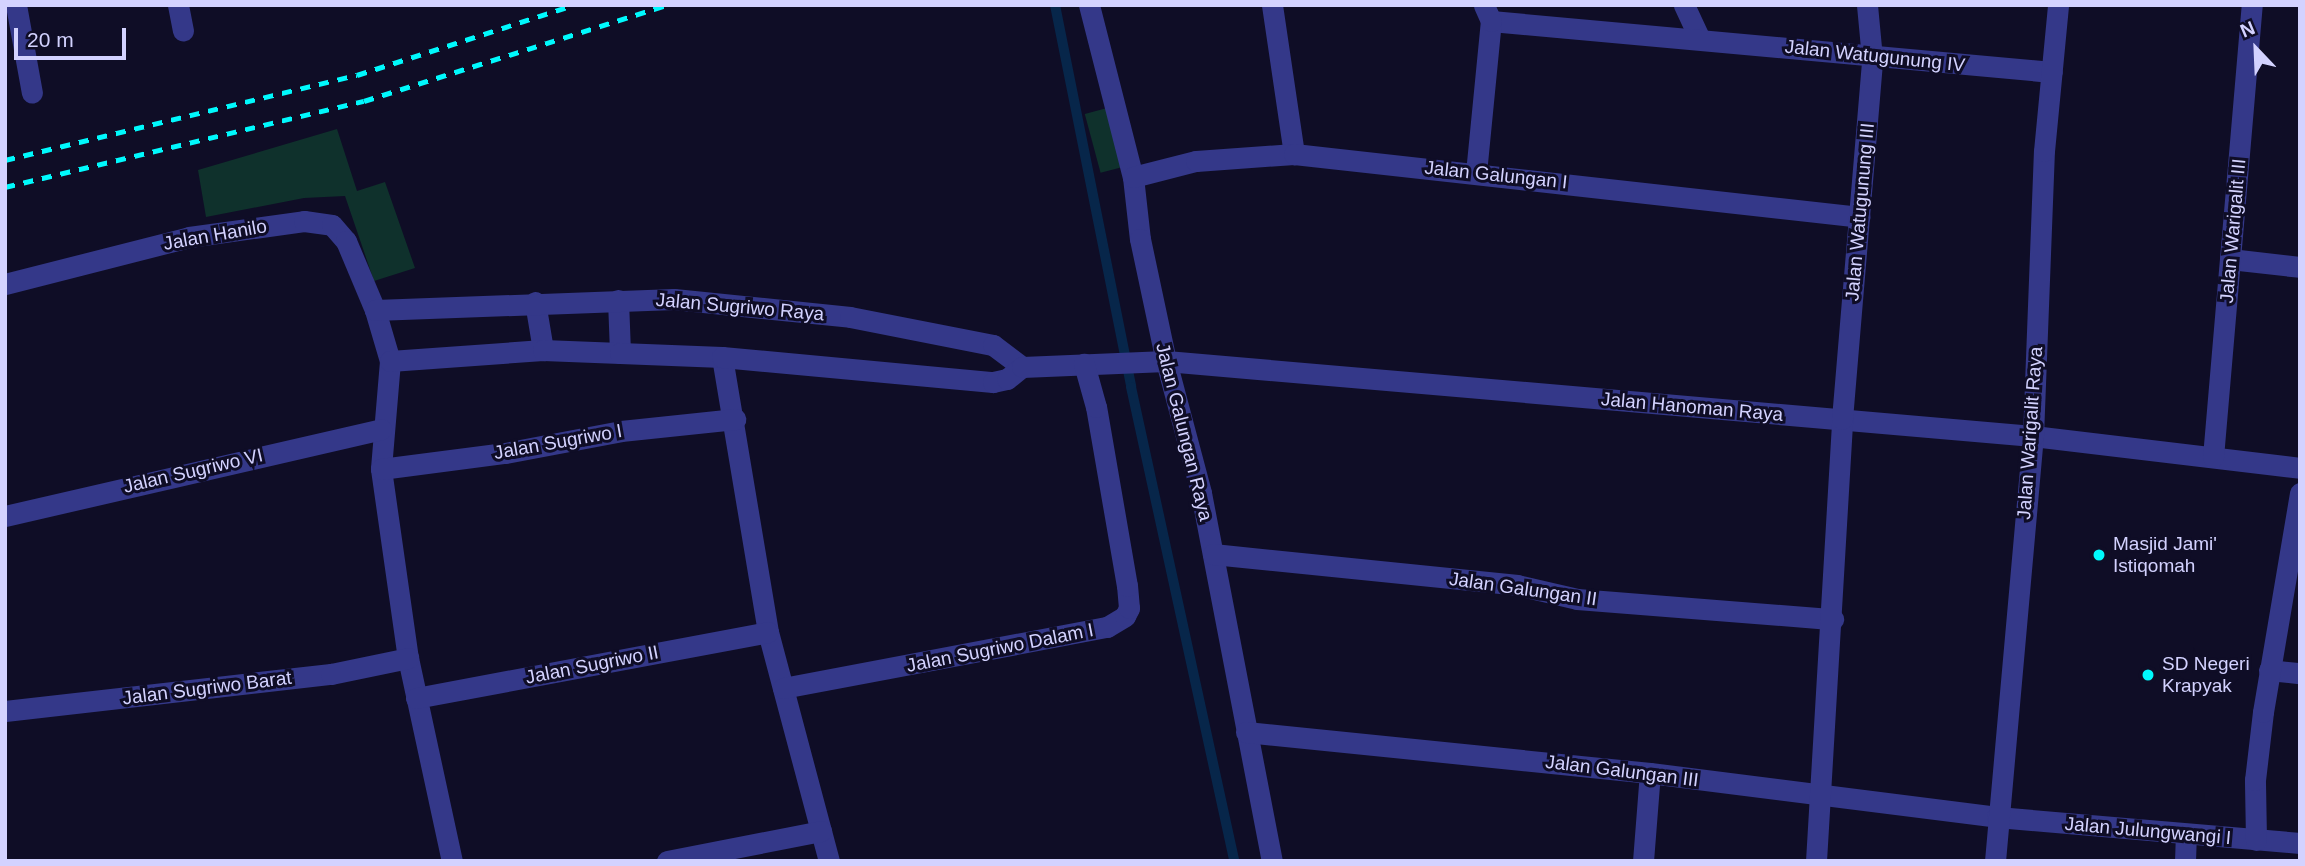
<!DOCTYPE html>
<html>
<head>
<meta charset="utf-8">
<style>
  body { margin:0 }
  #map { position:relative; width:2305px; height:866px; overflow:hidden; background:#0f0d26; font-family:Arial,sans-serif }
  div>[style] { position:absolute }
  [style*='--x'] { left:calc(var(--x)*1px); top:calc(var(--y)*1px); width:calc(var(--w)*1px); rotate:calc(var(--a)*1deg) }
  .green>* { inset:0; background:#0f312c; transform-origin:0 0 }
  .stream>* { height:10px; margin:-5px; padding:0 5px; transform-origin:5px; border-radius:5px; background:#07264a }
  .street>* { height:21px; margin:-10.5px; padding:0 10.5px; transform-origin:10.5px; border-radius:10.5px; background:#343889 }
  .rail>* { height:5px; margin-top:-2.5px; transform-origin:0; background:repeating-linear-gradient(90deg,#00f9fd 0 10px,transparent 0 19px) }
  .dots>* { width:19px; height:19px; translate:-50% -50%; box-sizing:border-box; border:4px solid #0f0d26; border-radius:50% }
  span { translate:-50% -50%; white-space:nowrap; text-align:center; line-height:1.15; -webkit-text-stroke:6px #0f0d26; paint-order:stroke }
  .street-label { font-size:19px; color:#d3d2ff }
  .poi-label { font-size:19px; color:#d3d2ff }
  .left { translate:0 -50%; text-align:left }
  .frame { position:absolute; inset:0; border:7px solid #d3d2ff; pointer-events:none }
  .north { position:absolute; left:2221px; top:14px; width:70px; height:70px; -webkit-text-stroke:5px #0f0d26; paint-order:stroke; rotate:337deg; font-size:19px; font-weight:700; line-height:28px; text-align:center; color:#d3d2ff }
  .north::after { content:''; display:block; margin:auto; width:24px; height:32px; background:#d3d2ff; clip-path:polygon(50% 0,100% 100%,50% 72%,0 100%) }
  .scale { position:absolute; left:14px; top:28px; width:112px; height:32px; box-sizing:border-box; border:4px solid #d3d2ff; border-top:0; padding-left:9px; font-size:21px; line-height:24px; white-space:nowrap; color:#d3d2ff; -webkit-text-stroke:5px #0f0d26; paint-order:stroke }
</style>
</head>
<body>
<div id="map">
  <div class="green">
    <i style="left:1107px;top:108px;width:61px;height:23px;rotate:75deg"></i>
    <i style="clip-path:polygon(337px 129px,357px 191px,385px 182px,415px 268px,374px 281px,345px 196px,304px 198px,206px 217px,198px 170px)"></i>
  </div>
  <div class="stream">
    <i style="--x:1055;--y:5;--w:389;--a:78.7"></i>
    <i style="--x:1131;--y:387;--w:485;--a:77.7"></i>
  </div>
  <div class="street">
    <i style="--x:16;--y:5;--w:89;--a:79.7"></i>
    <i style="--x:178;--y:5;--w:26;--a:79"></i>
    <i style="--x:1089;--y:5;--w:178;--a:75.7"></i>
    <i style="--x:1133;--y:177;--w:62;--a:83.6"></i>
    <i style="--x:1140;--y:239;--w:125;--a:78"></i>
    <i style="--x:1166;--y:361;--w:137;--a:75.1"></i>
    <i style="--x:1201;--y:493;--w:375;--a:79.1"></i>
    <i style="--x:1272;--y:5;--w:151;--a:81.6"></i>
    <i style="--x:1684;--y:5;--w:35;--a:65"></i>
    <i style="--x:1491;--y:21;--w:563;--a:5.19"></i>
    <i style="--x:1476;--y:173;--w:153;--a:-84.4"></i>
    <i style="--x:1491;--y:21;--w:17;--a:-114"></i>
    <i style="--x:1133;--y:177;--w:65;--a:-14.3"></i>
    <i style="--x:1196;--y:161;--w:98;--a:-4.1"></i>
    <i style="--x:1294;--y:154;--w:569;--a:6.35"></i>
    <i style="--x:2230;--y:259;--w:70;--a:6.5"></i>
    <i style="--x:5;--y:284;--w:190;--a:-14.3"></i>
    <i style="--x:189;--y:237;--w:116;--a:-7.9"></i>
    <i style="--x:304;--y:221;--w:28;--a:8"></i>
    <i style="--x:332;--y:225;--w:21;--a:49"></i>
    <i style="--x:346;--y:241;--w:75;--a:67.2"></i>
    <i style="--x:375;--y:310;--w:53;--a:73.6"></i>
    <i style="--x:390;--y:361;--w:108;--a:94.8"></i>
    <i style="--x:381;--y:469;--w:191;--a:81.9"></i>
    <i style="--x:408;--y:658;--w:208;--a:77.8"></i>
    <i style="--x:618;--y:300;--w:53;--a:87.8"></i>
    <i style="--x:535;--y:302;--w:49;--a:80.5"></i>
    <i style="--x:375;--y:310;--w:299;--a:-2.1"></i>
    <i style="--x:674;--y:299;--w:177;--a:5.8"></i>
    <i style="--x:850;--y:317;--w:146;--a:11.1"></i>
    <i style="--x:993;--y:345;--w:36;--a:37"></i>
    <i style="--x:722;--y:357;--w:279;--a:80.5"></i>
    <i style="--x:768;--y:632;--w:237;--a:75.1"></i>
    <i style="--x:390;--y:361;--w:153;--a:-4.1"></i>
    <i style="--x:543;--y:350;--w:77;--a:2.2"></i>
    <i style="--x:620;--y:353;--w:102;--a:2.2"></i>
    <i style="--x:722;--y:357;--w:272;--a:5.3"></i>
    <i style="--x:993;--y:382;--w:14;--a:-12"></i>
    <i style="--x:1007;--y:379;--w:19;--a:-39"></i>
    <i style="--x:1022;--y:367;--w:144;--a:-2.4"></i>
    <i style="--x:1166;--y:361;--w:870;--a:4.94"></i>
    <i style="--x:2033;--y:436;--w:269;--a:6.8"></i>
    <i style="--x:2213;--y:457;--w:454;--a:-85.1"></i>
    <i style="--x:381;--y:469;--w:125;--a:-7.4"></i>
    <i style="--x:505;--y:453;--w:118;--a:-10.7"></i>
    <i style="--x:621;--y:431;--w:115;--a:-6"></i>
    <i style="--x:5;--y:516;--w:386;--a:-13"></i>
    <i style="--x:1213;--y:554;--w:306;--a:5.8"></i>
    <i style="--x:1517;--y:585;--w:62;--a:13.1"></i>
    <i style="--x:1577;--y:599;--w:257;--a:4.5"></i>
    <i style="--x:2269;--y:670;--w:31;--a:6"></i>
    <i style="--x:783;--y:688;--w:330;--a:-10.7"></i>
    <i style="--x:1107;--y:627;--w:21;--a:-31"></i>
    <i style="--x:1125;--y:616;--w:9;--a:-63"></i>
    <i style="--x:1129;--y:608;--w:22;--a:-95"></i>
    <i style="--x:1127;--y:586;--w:182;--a:-99.8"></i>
    <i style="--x:1096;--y:407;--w:45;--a:-105.6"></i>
    <i style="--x:416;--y:698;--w:358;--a:-10.6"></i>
    <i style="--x:5;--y:711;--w:328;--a:-6.5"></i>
    <i style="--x:331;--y:674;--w:79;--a:-11.7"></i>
    <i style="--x:1246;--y:732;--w:406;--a:5.8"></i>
    <i style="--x:1650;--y:773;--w:350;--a:7.2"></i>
    <i style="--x:1997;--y:817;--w:304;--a:4.9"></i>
    <i style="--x:2256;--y:840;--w:60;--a:-91"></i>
    <i style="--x:2255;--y:780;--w:68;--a:-83.3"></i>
    <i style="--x:2263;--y:712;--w:222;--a:-80.4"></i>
    <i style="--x:667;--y:861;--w:157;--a:-11"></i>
    <i style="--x:1643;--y:861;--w:88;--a:-85.5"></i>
    <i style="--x:1816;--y:861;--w:443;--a:-86.6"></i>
    <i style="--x:1842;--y:419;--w:362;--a:-85.2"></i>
    <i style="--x:1872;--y:58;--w:53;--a:-95.4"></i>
    <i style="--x:1995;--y:861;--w:427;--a:-84.9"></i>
    <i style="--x:2033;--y:436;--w:285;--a:-87.8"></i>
    <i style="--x:2044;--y:151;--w:147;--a:-84.5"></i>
    <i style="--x:2185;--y:861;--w:26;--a:-88"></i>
  </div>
  <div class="rail">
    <i style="--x:5;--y:160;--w:362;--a:-13.6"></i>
    <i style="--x:357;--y:75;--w:228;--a:-17.9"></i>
    <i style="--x:5;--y:187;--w:369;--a:-13.5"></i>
    <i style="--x:364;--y:101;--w:317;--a:-17.6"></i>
  </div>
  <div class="dots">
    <i style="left:2099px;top:555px;background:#00f9fd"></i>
    <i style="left:2148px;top:675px;background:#00f9fd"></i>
  </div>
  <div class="street-label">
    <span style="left:1875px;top:56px;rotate:6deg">Jalan Watugunung IV</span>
    <span style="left:1496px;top:175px;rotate:6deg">Jalan Galungan I</span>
    <span style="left:1860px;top:212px;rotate:-85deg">Jalan Watugunung III</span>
    <span style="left:2233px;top:231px;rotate:-85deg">Jalan Warigalit III</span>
    <span style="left:215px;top:235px;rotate:-10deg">Jalan Hanilo</span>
    <span style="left:740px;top:307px;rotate:5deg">Jalan Sugriwo Raya</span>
    <span style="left:1692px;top:407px;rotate:5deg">Jalan Hanoman Raya</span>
    <span style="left:1184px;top:432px;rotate:76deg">Jalan Galungan Raya</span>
    <span style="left:2030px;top:433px;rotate:-86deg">Jalan Warigalit Raya</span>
    <span style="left:558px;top:442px;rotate:-10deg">Jalan Sugriwo I</span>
    <span style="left:193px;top:471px;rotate:-13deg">Jalan Sugriwo VI</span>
    <span style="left:1523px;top:589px;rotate:8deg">Jalan Galungan II</span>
    <span style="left:1000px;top:648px;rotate:-11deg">Jalan Sugriwo Dalam I</span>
    <span style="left:592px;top:665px;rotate:-11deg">Jalan Sugriwo II</span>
    <span style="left:207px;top:688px;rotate:-7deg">Jalan Sugriwo Barat</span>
    <span style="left:1622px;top:771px;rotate:7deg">Jalan Galungan III</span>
    <span style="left:2148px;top:831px;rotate:5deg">Jalan Julungwangi I</span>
  </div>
  <div class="poi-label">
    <span class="left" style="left:2113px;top:555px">Masjid Jami'<br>Istiqomah</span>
    <span class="left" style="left:2162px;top:675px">SD Negeri<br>Krapyak</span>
  </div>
  <div class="frame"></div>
  <div class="north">N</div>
  <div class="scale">20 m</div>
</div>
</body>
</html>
